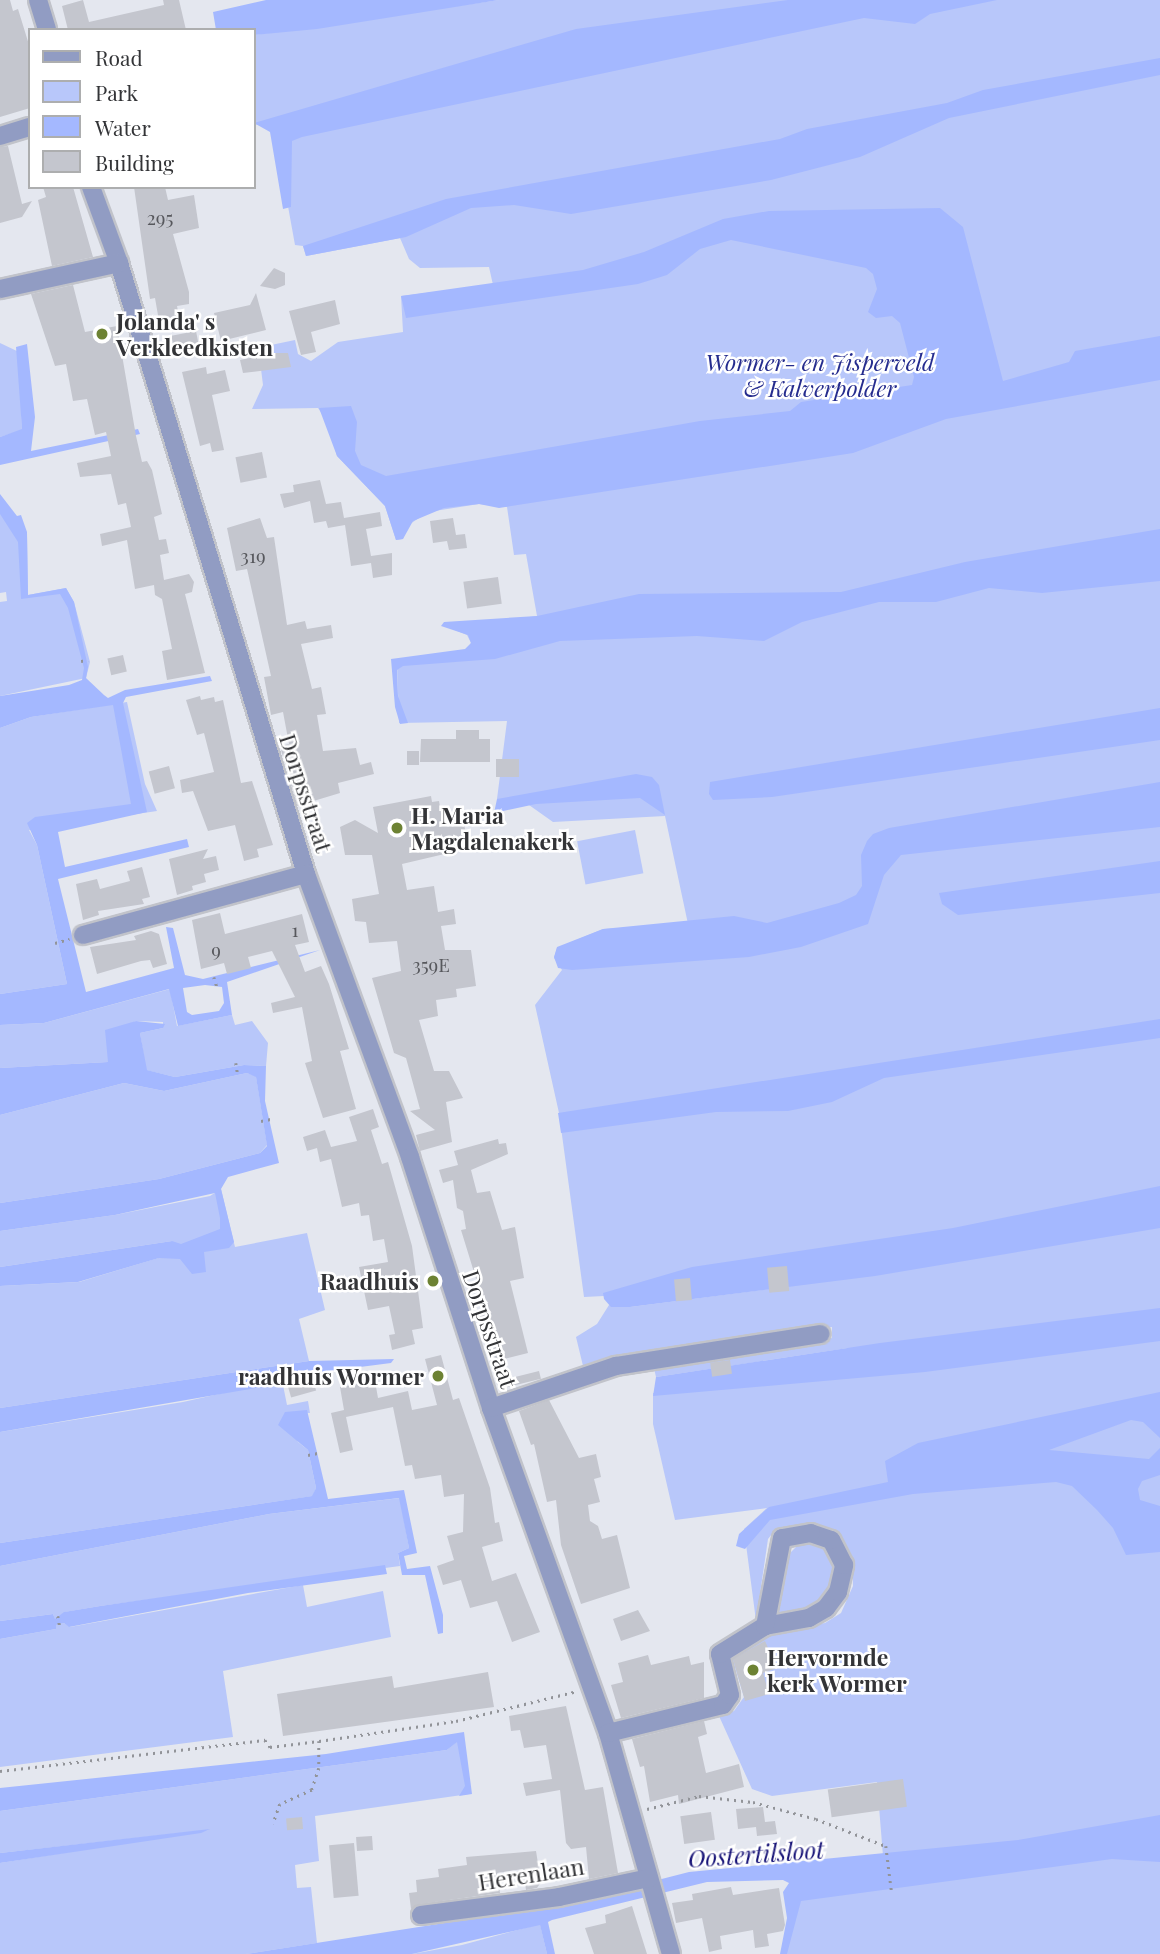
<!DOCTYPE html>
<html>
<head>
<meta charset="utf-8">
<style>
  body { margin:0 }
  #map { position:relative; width:1160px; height:1954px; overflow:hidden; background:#e4e7ef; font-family:"Playfair Display",serif }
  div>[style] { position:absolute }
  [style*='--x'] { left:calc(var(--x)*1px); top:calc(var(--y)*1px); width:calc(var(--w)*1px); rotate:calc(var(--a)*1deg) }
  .green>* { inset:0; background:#b8c7fa; transform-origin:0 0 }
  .water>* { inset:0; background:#a4b8ff }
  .building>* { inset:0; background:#c4c6ce; transform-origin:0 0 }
  .path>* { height:2.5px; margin-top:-1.25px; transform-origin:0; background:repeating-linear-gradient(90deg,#929499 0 2px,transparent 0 7px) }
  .roads { filter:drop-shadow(2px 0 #c1c3ca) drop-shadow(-2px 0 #c1c3ca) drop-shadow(0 2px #c1c3ca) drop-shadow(0 -2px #c1c3ca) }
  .minor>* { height:18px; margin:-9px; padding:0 9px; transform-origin:9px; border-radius:9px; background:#919cc3 }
  .dots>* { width:19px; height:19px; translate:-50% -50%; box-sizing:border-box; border:4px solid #fff; border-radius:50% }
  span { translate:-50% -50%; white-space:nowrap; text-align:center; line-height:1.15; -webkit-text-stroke:5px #fff; paint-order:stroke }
  .number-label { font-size:19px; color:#57585d }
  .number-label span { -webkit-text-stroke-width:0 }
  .poi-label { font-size:23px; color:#333437; font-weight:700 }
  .left { translate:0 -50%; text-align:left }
  .right { translate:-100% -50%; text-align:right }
  .park-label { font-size:23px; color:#252c8e; font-style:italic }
  .street-label { font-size:23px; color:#333437 }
  .water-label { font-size:24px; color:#171377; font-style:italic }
  .legend { position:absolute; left:28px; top:28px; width:228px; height:161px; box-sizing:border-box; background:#fff; border:2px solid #adaeaf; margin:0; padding:9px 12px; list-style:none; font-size:21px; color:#333437 }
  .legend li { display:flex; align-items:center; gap:14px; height:35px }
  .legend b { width:35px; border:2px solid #adaeaf }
</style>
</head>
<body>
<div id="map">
  <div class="green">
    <i style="clip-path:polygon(499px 0,1160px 0,1160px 1954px,786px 1954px,800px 1901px,801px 1866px,883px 1856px,877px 1782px,772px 1796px,752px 1789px,719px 1716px,734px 1711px,744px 1697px,731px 1654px,780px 1630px,825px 1623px,841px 1613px,853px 1586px,852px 1556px,832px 1531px,805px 1527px,775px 1530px,768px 1539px,756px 1621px,744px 1529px,767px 1508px,675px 1520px,653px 1424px,653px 1393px,851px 1367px,848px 1348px,656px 1377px,653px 1364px,832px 1338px,832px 1327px,612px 1360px,584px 1370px,576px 1337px,597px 1324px,609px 1305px,630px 1307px,785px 1287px,584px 1297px,559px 1113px,535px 1005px,562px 970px,554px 958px,557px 948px,603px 929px,688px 924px,665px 816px,553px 822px,529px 805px,497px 799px,507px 721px,399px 723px,397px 664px,461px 661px,471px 643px,467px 635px,450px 628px,537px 616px,526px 554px,514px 555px,507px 507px,479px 504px,428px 512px,407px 526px,403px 539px,396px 540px,385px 506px,337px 456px,327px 421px,318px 408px,252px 409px,263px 385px,261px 369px,276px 364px,271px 345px,295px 340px,298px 354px,311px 361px,338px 342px,403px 332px,401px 296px,493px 285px,489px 267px,420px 268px,409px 259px,400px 238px,306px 256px,303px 246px,295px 245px,274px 129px,254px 124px,254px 35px)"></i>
    <i style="clip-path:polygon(0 343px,19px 352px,22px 430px,0 437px)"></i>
    <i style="clip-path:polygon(0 500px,27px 535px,28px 595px,66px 588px,74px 602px,90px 662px,86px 678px,0 696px,0 602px,7px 601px,6px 592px,0 593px)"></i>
    <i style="clip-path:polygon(127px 702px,145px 784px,157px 811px,29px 830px,37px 845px,67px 984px,0 994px,0 728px,31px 717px)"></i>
    <i style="left:635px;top:830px;width:44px;height:59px;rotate:79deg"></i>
    <i style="clip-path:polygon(170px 989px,177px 1026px,232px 1015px,235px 1025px,252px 1021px,268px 1043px,266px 1066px,244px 1065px,175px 1077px,146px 1070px,140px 1033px,163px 1028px,163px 1022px,136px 1021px,108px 1035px,108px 1062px,0 1068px,0 1025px,44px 1023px)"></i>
    <i style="clip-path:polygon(247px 1073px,256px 1076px,267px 1145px,260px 1153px,159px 1179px,0 1203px,0 1115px,124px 1083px,164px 1091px)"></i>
    <i style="clip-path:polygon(221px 1189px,235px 1247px,307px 1233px,325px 1310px,299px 1319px,309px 1361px,0 1408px,0 1286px,79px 1282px,175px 1253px,172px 1241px,0 1267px,0 1231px,115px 1215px,210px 1196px)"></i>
    <i style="clip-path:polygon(282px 1380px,287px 1405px,308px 1401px,310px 1413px,285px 1412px,298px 1442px,308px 1450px,316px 1488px,313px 1496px,0 1543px,0 1432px,183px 1402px)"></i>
    <i style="clip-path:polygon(400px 1498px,409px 1548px,398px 1553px,400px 1566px,100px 1606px,65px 1612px,55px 1620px,53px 1614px,0 1621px,0 1566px,269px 1514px)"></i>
    <i style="clip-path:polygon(817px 1541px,826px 1549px,833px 1568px,825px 1597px,799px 1611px,777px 1615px,790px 1553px,801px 1542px)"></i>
    <i style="clip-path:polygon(303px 1585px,307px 1607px,383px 1591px,391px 1637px,223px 1671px,233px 1737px,0 1767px,0 1639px,56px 1629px,55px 1625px,64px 1623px,70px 1627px)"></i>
    <i style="clip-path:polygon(461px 1738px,469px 1794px,315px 1816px,319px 1861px,295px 1865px,297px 1888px,311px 1887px,317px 1943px,246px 1954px,0 1954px,0 1863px,208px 1830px,0 1853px,0 1811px,447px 1750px)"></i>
    <i style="clip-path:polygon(540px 1924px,547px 1954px,412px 1954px,462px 1945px)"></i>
  </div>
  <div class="water">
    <i style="clip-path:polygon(266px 0,499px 0,317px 29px,254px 35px,254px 30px,216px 30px,213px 12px)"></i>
    <i style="clip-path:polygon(788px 0,997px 0,930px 14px,915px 24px,864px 18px,302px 137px,292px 141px,291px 207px,283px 209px,270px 132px,254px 123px,576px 29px)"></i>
    <i style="clip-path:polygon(1160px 58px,1160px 75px,949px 118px,860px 157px,771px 180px,571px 214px,514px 205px,471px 208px,406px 237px,306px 256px,303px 246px,446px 199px,780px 139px,807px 129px,947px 103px,983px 90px)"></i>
    <i style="clip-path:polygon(940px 208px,963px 227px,1003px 381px,1069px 362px,1075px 351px,1160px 336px,1160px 380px,946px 419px,853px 453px,499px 508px,479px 504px,444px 508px,413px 521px,403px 539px,396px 540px,385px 506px,337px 456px,319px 408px,351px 406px,357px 422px,355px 451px,361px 465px,386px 476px,700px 421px,790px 411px,801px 402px,912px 385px,914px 377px,900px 323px,892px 316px,876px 318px,868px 312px,877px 289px,873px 274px,866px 268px,731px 240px,700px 249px,667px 275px,638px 284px,406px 318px,401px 296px,583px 270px,644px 252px,723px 219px,769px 211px)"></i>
    <i style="clip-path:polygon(27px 344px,35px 417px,31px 451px,138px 429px,140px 434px,0 465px,0 437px,22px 429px,16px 347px)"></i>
    <i style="clip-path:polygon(evenodd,0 494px,17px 516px,21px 515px,27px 532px,28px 595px,66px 588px,74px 602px,88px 667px,86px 678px,104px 695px,108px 698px,125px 690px,210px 676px,212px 681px,126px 697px,123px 703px,147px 812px,58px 832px,65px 867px,187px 839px,189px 847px,58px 879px,86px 992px,174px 968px,166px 927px,173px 928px,185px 975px,203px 979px,320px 950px,227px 982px,232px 1015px,178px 1026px,169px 989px,44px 1023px,0 1025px,0 994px,67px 984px,37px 845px,27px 823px,35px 817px,131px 804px,113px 705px,31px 717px,0 728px,0 696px,69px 685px,82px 680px,84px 668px,68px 608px,60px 594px,21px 599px,18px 542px,0 514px,0 494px,205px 985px,222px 987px,224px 1003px,219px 1011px,192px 1015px,187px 1012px,183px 988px,205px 985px)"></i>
    <i style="clip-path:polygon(1160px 529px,1160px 581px,1042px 593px,989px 588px,936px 602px,879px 602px,802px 622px,764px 641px,697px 636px,560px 641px,495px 659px,403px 666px,397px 670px,398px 696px,408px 723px,400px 724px,395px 707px,391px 659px,465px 649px,471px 643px,468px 635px,441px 626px,444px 622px,537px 616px,639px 594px,841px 592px,965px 562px)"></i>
    <i style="clip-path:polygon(1160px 708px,1160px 740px,772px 797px,713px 800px,709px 794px,710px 782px)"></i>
    <i style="clip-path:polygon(636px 774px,652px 777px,659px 785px,665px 815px,640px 798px,536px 804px,494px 813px,497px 799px)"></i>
    <i style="clip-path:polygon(1160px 782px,1160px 827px,901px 855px,884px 875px,868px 924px,801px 947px,749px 957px,572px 970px,558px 968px,554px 957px,557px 947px,603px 929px,734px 916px,767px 923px,839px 903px,856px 895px,862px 886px,861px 855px,867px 841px,873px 834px,889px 828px)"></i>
    <i style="clip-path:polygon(1160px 861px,1160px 893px,958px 915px,942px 904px,939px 893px)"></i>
    <i style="clip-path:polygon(1160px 1019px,1160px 1038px,884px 1078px,832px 1102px,788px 1111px,716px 1112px,561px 1133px,558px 1113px)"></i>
    <i style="clip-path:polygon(136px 1021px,165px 1024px,163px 1028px,140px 1033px,147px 1070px,175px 1077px,244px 1065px,266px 1066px,265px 1101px,279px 1163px,228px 1177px,221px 1189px,234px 1242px,229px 1248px,204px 1252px,206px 1272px,192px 1274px,180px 1259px,159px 1258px,78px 1282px,0 1286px,0 1267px,172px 1241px,181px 1244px,220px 1229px,220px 1218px,215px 1193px,115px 1215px,0 1231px,0 1203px,159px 1179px,260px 1153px,267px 1146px,256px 1077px,247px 1073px,164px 1091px,124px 1083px,0 1115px,0 1068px,108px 1062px,105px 1030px)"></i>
    <i style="clip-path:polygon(1160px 1186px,1160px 1228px,875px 1276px,630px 1307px,611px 1307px,604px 1299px,603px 1293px,692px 1267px,953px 1228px)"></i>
    <i style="clip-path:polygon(1160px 1308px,1160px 1341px,925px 1372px,653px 1396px,656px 1377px,880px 1343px)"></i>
    <i style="clip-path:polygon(394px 1359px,391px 1363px,298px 1375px,267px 1386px,0 1432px,0 1408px,309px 1361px)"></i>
    <i style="clip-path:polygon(1160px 1392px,1160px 1438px,1143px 1422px,1131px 1420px,1049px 1450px,1149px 1459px,1160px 1448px,1160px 1475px,1142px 1481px,1138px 1489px,1140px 1500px,1160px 1506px,1160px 1552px,1126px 1555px,1113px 1528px,1097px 1510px,1072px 1486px,1056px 1482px,913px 1494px,770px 1520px,745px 1549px,736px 1546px,739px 1534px,769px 1507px,888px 1482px,885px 1461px,918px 1443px)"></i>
    <i style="clip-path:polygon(307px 1410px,328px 1499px,404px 1490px,417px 1553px,404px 1556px,407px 1569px,430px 1566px,443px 1615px,443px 1633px,438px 1634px,425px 1575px,402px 1575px,398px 1553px,409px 1548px,399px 1498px,269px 1514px,0 1566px,0 1543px,312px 1496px,316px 1488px,308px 1450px,278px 1425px,285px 1412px)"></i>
    <i style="clip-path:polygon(385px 1565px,387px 1574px,248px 1593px,69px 1627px,64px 1623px,56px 1625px,56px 1629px,0 1639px,0 1621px,53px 1614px,55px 1619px,64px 1612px,100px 1606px)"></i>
    <i style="clip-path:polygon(464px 1732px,472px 1794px,459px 1796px,465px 1786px,457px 1742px,447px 1750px,0 1811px,0 1788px,326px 1754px)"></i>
    <i style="clip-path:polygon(1160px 1815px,1160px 1862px,1112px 1859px,801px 1901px,787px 1954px,780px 1954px,787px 1918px,783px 1892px,789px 1883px,783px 1880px,707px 1882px,552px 1920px,548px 1922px,555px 1954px,547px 1954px,540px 1925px,412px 1954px,246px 1954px,560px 1905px,689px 1872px,1018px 1840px)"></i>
    <i style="clip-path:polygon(210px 1829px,201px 1833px,0 1863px,0 1853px)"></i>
  </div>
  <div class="building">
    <i style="clip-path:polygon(0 0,10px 0,13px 11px,18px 9px,30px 48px,30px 108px,0 117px)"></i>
    <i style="clip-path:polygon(83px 0,89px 22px,164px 5px,163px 0,179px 0,186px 30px,68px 30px,62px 6px)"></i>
    <i style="clip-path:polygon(8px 146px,22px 204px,32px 201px,22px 217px,0 223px,0 147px)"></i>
    <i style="clip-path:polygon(43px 187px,73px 187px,93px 257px,52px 266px,38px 200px,46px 197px)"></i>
    <i style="clip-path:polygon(134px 187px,165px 187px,168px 200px,194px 195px,199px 228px,173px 234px,189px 292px,189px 304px,177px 306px,179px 317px,159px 321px,155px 298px,150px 299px)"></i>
    <i style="clip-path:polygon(274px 268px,285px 273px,285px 285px,275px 289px,260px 286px)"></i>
    <i style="clip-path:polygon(73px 285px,85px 332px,117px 326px,136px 436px,142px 462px,147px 461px,152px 470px,162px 514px,154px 517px,159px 540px,166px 539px,169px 553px,160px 555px,164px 580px,189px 574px,194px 582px,192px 592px,185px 594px,205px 673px,167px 680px,162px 651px,172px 649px,162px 599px,155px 595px,154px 585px,135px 589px,127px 540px,102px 546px,100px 534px,131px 527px,126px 503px,118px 505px,111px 474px,80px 477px,77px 463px,111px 456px,106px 432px,95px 435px,87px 399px,73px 401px,66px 364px,55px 366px,31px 294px)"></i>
    <i style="clip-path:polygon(256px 293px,266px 330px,221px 341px,214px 313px,250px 305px)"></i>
    <i style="clip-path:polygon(335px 300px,340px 324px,311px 332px,316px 352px,301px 355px,289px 311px)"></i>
    <i style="left:196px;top:331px;width:15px;height:25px;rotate:79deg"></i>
    <i style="clip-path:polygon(275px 353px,288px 353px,291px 367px,243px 373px,240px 360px)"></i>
    <i style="clip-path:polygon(206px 367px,207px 374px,225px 370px,230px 391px,212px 395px,224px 450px,212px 452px,210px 443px,200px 446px,182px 372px)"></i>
    <i style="left:262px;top:452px;width:26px;height:27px;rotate:79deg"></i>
    <i style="clip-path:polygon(320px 480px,326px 504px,341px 502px,344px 518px,380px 512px,382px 526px,366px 529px,371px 556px,392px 553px,392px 575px,373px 578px,371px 563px,351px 566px,345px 525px,328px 528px,326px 521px,314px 523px,310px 501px,284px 508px,280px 494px,294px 492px,293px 485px)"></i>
    <i style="clip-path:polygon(260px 518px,267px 538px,274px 537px,287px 625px,305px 621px,307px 629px,331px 625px,333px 638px,301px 644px,312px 689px,321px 687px,326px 714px,317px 715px,323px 751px,356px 748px,360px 765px,371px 762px,374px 774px,338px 783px,340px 793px,297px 806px,280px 746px,289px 744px,283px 712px,271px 715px,264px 677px,271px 676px,247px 569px,236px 571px,227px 528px)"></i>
    <i style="clip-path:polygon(453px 518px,456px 535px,465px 534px,467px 548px,449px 550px,447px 541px,433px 543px,430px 521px)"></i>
    <i style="left:498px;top:577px;width:27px;height:35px;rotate:82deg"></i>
    <i style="left:123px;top:655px;width:17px;height:16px;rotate:77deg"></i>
    <i style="clip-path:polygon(200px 696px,201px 700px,214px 697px,215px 702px,223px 700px,241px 783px,252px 781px,273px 845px,257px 849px,259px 857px,244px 861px,235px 825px,208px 831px,193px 791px,182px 793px,180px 780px,214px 772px,204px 733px,197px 735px,186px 700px)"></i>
    <i style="clip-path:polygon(456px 730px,479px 730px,479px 739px,490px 739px,490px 762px,420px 762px,421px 739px,456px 739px)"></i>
    <i style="left:407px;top:751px;width:12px;height:14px"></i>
    <i style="left:496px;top:759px;width:23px;height:18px"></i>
    <i style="left:169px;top:766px;width:23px;height:21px;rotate:75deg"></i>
    <i style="clip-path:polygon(431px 796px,432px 802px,439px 801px,441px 813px,463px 821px,470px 848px,402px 864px,407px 890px,434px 886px,438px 912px,454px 909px,456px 924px,441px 926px,445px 950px,471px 950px,476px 986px,456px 989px,457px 997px,436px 1000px,438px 1016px,419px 1020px,434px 1071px,449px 1071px,463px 1098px,446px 1102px,452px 1142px,420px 1151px,416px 1135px,435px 1130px,410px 1111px,420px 1109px,406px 1058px,394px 1053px,372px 978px,401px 971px,397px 941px,369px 943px,366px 922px,355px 921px,352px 899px,379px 894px,372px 855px,345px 855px,340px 827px,355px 820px,378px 833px,373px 807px)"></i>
    <i style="clip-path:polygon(208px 849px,203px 859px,216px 856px,219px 870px,204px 874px,206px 882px,192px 886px,193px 890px,177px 895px,169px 859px)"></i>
    <i style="clip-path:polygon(142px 867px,150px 897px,142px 899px,144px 904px,98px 911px,99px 915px,83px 920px,76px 884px,97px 879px,100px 889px,130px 881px,127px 871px)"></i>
    <i style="clip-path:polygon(220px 913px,225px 934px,302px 914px,309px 942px,295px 945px,305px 972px,321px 966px,329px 984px,349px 1049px,340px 1051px,356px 1109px,323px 1118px,305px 1063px,312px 1061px,302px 1007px,273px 1013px,271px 1003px,295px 997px,272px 951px,248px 957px,251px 968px,227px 974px,224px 963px,201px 969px,192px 920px)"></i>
    <i style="clip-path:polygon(151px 931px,159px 934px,167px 964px,153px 968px,150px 960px,141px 961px,97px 974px,90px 947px,136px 940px,134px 936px)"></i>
    <i style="clip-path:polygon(373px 1109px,379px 1127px,371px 1130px,382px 1164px,388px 1162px,412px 1246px,423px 1328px,412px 1330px,415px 1344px,392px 1350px,389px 1335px,395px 1334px,389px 1306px,368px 1310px,359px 1267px,388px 1262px,384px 1239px,373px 1241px,369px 1215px,361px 1216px,359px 1203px,342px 1207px,331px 1159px,320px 1162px,317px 1148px,307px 1151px,303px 1137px,325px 1130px,331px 1147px,357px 1141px,349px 1117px)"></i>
    <i style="clip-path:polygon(498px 1139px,499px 1144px,506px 1143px,508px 1154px,471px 1170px,477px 1193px,490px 1191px,502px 1230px,515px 1227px,524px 1278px,510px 1281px,528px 1353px,496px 1361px,479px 1313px,486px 1311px,461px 1230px,466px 1229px,463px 1211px,457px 1208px,453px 1180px,443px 1183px,439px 1170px,458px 1165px,454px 1151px)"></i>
    <i style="left:787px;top:1266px;width:25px;height:20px;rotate:85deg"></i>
    <i style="left:690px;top:1278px;width:22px;height:16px;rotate:85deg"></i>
    <i style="clip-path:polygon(441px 1355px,453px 1400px,459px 1398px,490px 1488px,495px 1523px,499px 1522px,503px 1541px,482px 1547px,492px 1581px,516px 1573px,540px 1632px,512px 1642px,497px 1601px,470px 1608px,461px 1580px,443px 1585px,437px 1566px,454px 1560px,447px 1536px,463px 1532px,464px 1494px,444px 1497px,441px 1475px,415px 1479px,412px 1465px,405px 1466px,393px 1407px,346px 1417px,353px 1450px,340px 1453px,331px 1413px,344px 1410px,340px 1387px,375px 1381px,378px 1398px,408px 1391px,412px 1410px,437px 1405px,425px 1359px)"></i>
    <i style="left:730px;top:1360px;width:14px;height:20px;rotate:82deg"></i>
    <i style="left:539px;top:1371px;width:8px;height:35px;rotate:76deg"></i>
    <i style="left:312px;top:1376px;width:15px;height:26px;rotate:74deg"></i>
    <i style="clip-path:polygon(549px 1400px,579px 1458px,596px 1454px,601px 1477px,594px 1479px,600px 1502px,588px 1505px,590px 1521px,598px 1526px,602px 1539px,617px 1535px,630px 1588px,581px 1604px,561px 1545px,556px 1500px,547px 1502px,534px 1444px,531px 1445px,519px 1411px)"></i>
    <i style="clip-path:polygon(638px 1610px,650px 1631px,621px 1641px,613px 1619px)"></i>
    <i style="clip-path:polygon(765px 1641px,777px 1668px,763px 1673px,769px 1694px,745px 1701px,733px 1659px)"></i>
    <i style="clip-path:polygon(648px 1655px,651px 1665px,689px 1656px,691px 1665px,704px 1662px,704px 1698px,621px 1718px,611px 1685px,623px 1682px,618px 1663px)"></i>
    <i style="clip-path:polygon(488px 1672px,494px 1707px,283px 1736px,277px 1694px,392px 1676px,394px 1688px)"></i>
    <i style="clip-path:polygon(566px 1706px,585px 1790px,603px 1787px,618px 1873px,589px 1879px,586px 1847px,571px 1849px,566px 1843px,560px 1790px,526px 1796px,523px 1783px,552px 1779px,546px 1745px,524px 1748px,520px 1730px,511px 1731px,509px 1716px)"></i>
    <i style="clip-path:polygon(704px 1721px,707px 1734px,698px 1737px,706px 1773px,739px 1764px,744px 1787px,679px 1804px,678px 1795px,650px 1802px,644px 1766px,640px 1767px,632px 1739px)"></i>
    <i style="left:903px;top:1779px;width:28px;height:76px;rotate:82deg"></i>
    <i style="clip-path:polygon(763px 1807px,765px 1822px,775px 1821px,777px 1834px,757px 1836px,756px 1827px,738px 1829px,736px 1809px)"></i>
    <i style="left:711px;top:1812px;width:28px;height:31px;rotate:82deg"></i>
    <i style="left:302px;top:1817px;width:12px;height:16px;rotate:85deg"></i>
    <i style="left:372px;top:1836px;width:14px;height:16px;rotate:86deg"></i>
    <i style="left:354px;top:1843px;width:53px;height:25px;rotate:85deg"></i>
    <i style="clip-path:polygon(536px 1851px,541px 1882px,537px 1888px,526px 1890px,523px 1869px,497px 1873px,500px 1893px,420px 1904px,411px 1909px,409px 1893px,417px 1892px,416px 1880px,439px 1877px,438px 1869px,467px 1865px,466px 1857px)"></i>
    <i style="clip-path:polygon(731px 1887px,733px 1895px,779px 1888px,785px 1925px,783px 1931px,767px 1934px,769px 1946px,755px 1948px,753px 1930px,720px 1936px,722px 1949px,709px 1952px,702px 1918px,676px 1923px,672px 1903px,693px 1900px,692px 1894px)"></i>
    <i style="clip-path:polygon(632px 1906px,647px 1954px,594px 1954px,585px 1928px,606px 1923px,605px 1915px)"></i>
  </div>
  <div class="path">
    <i style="--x:81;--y:661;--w:7;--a:-8"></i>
    <i style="--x:55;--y:943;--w:15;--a:-16"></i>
    <i style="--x:214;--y:977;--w:10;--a:73"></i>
    <i style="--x:236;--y:1063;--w:13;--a:81"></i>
    <i style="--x:261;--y:1121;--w:10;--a:-11"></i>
    <i style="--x:308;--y:1455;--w:10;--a:-11"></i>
    <i style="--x:58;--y:1616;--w:11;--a:80"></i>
    <i style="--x:319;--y:1741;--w:138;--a:-8.3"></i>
    <i style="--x:456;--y:1721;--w:125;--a:-13.9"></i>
    <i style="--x:0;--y:1771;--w:267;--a:-6.7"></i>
    <i style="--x:265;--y:1740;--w:9;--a:54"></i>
    <i style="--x:270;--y:1747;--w:49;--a:-7"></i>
    <i style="--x:319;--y:1741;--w:27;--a:90"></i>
    <i style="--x:319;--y:1768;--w:23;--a:108"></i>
    <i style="--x:312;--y:1790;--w:35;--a:156"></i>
    <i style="--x:280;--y:1804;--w:21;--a:109"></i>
    <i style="--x:647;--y:1809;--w:54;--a:-14"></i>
    <i style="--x:699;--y:1796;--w:54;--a:6.3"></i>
    <i style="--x:753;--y:1802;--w:65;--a:15.1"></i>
    <i style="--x:816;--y:1819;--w:75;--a:21.1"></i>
    <i style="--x:886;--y:1846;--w:48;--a:82.9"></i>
  </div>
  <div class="roads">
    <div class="minor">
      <i style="--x:38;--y:0;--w:31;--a:73"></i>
      <i style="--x:0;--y:136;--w:31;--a:-17"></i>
      <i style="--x:91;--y:187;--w:81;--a:69.8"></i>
      <i style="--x:119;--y:263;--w:639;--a:72.98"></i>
      <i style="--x:306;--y:874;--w:302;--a:69.8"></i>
      <i style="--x:410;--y:1157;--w:264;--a:72.1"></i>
      <i style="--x:491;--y:1408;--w:345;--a:70.2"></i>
      <i style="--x:608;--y:1733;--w:230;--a:74.1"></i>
      <i style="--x:0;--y:289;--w:122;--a:-12.3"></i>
      <i style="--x:83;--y:935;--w:231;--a:-15.3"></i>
      <i style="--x:491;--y:1408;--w:132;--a:-18.6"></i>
      <i style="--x:616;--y:1366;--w:207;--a:-8.9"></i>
      <i style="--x:608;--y:1733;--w:118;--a:-13.7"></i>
      <i style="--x:723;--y:1705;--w:12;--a:-55"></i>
      <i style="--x:730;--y:1695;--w:42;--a:-103.7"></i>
      <i style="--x:720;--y:1654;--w:53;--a:-31.9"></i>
      <i style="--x:765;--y:1626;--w:45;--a:-10.3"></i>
      <i style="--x:809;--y:1618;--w:20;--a:-30"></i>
      <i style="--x:826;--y:1608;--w:20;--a:-53"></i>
      <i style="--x:838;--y:1592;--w:28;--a:-77"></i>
      <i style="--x:844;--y:1565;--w:28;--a:-117"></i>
      <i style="--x:831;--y:1540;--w:21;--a:-161"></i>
      <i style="--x:811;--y:1533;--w:29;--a:170"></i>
      <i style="--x:782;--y:1538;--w:90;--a:100.9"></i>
      <i style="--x:421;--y:1915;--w:139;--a:-7.4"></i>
      <i style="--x:559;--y:1897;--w:92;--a:-11.9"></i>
    </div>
  </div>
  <div class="dots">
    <i style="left:102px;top:334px;background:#6d8233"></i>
    <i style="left:397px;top:828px;background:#6d8233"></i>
    <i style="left:433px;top:1281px;background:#6d8233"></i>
    <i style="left:438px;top:1376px;background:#6d8233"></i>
    <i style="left:753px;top:1670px;background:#6d8233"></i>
  </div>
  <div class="number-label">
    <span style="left:160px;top:218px">295</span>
    <span style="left:253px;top:556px">319</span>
    <span style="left:295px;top:930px">1</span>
    <span style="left:216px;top:950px">9</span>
    <span style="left:431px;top:965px">359E</span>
  </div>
  <div class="poi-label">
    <span class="left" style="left:116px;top:334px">Jolanda' s<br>Verkleedkisten</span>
    <span class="left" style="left:411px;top:828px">H. Maria<br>Magdalenakerk</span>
    <span class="right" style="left:419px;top:1281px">Raadhuis</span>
    <span class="right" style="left:424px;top:1376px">raadhuis Wormer</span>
    <span class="left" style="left:767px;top:1670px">Hervormde<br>kerk Wormer</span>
  </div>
  <div class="park-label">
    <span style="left:820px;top:375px">Wormer- en Jisperveld<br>&amp; Kalverpolder</span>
  </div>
  <div class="street-label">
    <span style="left:306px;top:793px;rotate:72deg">Dorpsstraat</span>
    <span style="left:490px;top:1329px;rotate:71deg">Dorpsstraat</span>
    <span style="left:531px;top:1874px;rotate:-9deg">Herenlaan</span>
  </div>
  <div class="water-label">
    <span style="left:756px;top:1854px;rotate:-4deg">Oostertilsloot</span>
  </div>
  <ul class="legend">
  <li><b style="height:9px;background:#919cc3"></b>Road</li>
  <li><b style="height:19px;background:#b8c7fa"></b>Park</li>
  <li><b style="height:19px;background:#a4b8ff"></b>Water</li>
  <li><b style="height:19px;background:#c4c6ce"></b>Building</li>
  </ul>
</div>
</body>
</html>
